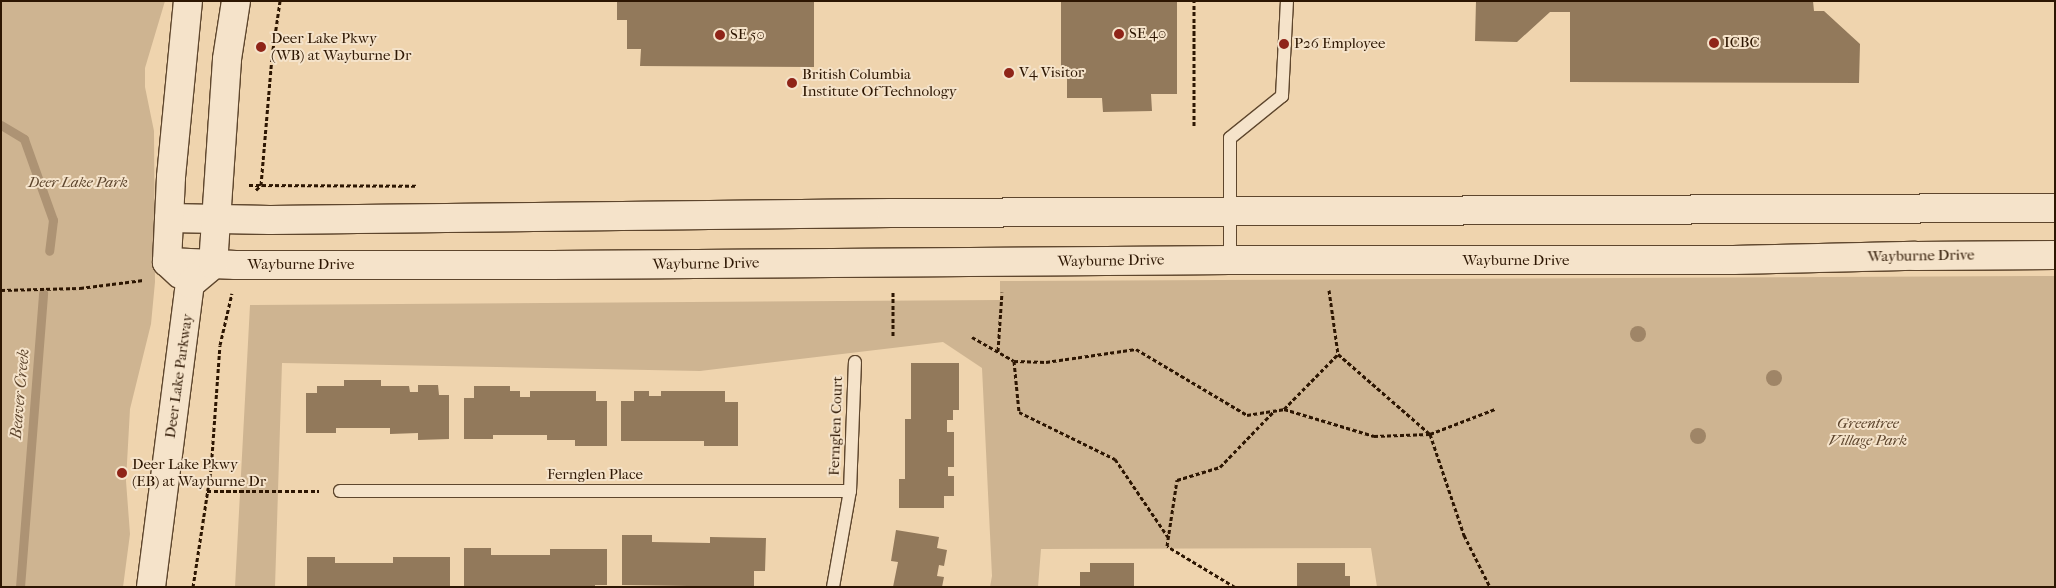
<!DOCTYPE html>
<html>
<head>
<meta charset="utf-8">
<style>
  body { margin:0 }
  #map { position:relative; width:2056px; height:588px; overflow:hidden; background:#efd4ae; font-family:"IM FELL French Canon",serif }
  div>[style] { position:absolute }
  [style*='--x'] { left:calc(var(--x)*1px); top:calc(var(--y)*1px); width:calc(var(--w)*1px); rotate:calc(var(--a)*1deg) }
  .green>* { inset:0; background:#ceb491 }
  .stream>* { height:9px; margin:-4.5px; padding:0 4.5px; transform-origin:4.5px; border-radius:4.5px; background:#ad9374 }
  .building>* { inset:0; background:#92795b }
  .path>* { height:3px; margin-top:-1.5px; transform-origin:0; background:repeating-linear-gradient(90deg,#2d1602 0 4px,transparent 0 6.5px) }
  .roads { filter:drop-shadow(1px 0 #5e462d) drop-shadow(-1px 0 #5e462d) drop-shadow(0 1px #5e462d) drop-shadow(0 -1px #5e462d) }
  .lane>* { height:12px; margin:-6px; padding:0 6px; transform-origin:6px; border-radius:6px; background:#f5e3ca }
  .secondary>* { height:28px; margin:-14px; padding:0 14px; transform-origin:14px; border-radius:14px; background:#f5e3ca }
  .trees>* { width:16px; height:16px; margin:-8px; border-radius:50%; background:#9f8567 }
  .dots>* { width:14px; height:14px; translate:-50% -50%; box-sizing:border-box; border:2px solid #f5e3ca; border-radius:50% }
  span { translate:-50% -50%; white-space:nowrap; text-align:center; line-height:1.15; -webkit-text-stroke:4px #f5e3ca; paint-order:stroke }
  .poi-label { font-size:15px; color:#2d1602 }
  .left { translate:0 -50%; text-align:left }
  .park-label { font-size:15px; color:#5d452d; font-style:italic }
  .street-label { font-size:15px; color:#2d1602 }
  .water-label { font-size:16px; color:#604830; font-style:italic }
  .frame { position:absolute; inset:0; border:2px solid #2d1602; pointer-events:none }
</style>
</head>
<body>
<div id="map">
  <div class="green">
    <i style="clip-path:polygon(1px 1px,165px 1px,145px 68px,145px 87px,154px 131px,155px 282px,151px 324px,130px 409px,126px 481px,130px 534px,123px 587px,1px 587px)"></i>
    <i style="clip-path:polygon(2055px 276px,2055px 587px,1377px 587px,1371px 548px,1041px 549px,1038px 587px,990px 587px,992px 576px,982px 368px,943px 342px,700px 371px,282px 363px,275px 587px,235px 587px,250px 305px,1000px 300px,1000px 281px)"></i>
  </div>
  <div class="stream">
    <i style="--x:1;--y:125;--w:27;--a:31"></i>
    <i style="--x:24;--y:139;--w:86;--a:70.3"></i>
    <i style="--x:53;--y:220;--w:31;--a:97"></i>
    <i style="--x:20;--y:587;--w:295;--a:-85.5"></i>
  </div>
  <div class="building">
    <i style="clip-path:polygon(617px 1px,814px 1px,814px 67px,640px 66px,641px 49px,627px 49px,627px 20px,617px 20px)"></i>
    <i style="clip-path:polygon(1061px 1px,1177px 1px,1177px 94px,1151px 94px,1152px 111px,1103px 112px,1102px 98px,1067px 98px,1067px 66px,1061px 66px)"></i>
    <i style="clip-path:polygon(1476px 1px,1813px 1px,1814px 11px,1824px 11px,1860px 44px,1859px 83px,1570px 82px,1570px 12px,1550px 12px,1517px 42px,1475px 41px)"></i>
    <i style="clip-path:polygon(911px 363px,959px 363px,959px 410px,953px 410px,953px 420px,947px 420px,947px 432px,954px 432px,954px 467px,948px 467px,948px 476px,954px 476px,954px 496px,944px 496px,944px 508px,899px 508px,899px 479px,905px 479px,905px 419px,911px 419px)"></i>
    <i style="clip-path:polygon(344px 380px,381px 380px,381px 386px,409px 386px,410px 392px,418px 392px,418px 385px,438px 385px,439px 395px,449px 395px,449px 439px,418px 440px,418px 433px,390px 434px,390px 428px,336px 428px,336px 433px,306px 433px,306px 393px,317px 393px,317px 386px,344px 386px)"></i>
    <i style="clip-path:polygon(474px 386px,510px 386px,510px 391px,520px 391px,520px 397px,530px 397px,530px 391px,596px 391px,596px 401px,607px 401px,607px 446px,575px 446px,575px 440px,547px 440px,547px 435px,493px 435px,493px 439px,464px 439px,464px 398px,474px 398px)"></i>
    <i style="clip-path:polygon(634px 391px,649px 391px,649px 396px,661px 396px,661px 391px,725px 391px,725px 402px,738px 402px,738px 446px,704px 446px,704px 441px,621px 441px,621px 401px,634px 401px)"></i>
    <i style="clip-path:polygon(896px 530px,939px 537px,937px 548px,947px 550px,944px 566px,939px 565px,937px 576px,944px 577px,942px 587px,893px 587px,898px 562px,891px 561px)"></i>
    <i style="clip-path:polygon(622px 535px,652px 535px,652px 542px,710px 543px,710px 537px,766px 538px,765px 571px,754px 571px,754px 587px,622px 585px)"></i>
    <i style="clip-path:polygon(464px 548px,491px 548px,491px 555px,550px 555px,550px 549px,607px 549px,607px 585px,595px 585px,595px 587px,464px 587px)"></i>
    <i style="clip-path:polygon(307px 557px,335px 557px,335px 563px,393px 563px,393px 557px,450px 557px,450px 587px,307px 587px)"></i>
    <i style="clip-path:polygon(1090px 563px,1134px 563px,1134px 587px,1080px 587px,1080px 572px,1090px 572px)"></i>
    <i style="clip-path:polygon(1297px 563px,1345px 563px,1345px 576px,1350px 576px,1350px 587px,1297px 587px)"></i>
  </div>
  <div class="path">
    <i style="--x:1194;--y:126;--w:125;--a:-90"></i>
    <i style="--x:249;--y:185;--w:167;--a:0.3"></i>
    <i style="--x:256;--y:190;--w:7;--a:-45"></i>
    <i style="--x:261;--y:185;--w:129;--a:-85.1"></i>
    <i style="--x:272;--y:56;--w:56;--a:-81.7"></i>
    <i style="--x:1;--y:290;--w:79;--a:-1.5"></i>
    <i style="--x:80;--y:288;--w:64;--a:-7.2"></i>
    <i style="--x:1329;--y:290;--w:65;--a:82"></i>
    <i style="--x:893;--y:292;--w:45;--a:90"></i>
    <i style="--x:972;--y:337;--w:48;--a:29.7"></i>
    <i style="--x:1014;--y:361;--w:32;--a:2"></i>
    <i style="--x:1046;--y:362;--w:91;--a:-8.2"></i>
    <i style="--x:1136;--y:349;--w:129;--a:30.7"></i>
    <i style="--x:1247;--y:415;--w:37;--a:-9"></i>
    <i style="--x:1284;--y:409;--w:94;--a:16.7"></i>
    <i style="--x:1374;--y:436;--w:56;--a:-2"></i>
    <i style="--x:1430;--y:434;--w:70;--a:-21"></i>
    <i style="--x:998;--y:351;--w:59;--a:-86.1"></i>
    <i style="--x:1014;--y:361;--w:51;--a:84.4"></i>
    <i style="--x:1019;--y:412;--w:107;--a:26.1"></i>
    <i style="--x:1115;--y:459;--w:94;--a:55.8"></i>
    <i style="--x:1284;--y:409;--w:77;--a:-45.5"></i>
    <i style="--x:1338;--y:354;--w:122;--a:41"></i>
    <i style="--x:1430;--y:434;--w:107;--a:71.4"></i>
    <i style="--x:1464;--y:535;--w:58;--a:63.4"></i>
    <i style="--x:207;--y:491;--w:112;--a:0"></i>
    <i style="--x:193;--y:587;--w:118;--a:-81.3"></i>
    <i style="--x:211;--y:470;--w:125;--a:-85.9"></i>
    <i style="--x:220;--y:345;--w:53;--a:-77"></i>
    <i style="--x:1235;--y:587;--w:79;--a:-148.9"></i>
    <i style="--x:1167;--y:546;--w:67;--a:-81.4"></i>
    <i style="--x:1177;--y:480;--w:45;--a:-16.8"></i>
    <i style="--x:1220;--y:467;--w:78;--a:-46"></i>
  </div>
  <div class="roads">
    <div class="lane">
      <i style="--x:1230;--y:260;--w:122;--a:-90"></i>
      <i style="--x:1230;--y:138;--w:67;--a:-38.9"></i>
      <i style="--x:1282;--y:96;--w:95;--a:-87"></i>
      <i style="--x:340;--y:491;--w:510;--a:0"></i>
      <i style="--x:833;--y:587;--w:97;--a:-80"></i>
      <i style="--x:850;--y:491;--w:129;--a:-87.8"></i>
    </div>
    <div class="secondary">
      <i style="--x:169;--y:218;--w:101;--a:1.1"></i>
      <i style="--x:270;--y:220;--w:621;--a:-0.65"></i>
      <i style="--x:891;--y:213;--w:1164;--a:-0.25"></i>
      <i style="--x:167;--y:262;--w:69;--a:2.5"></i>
      <i style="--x:236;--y:265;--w:316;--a:0"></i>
      <i style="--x:552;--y:265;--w:678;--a:-0.42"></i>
      <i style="--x:1230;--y:260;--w:503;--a:0"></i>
      <i style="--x:1733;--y:260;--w:182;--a:-1.3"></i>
      <i style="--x:1915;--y:256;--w:140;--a:-0.4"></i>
      <i style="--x:180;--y:274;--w:18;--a:-137"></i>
      <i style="--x:167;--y:262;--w:85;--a:-87.3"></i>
      <i style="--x:171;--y:177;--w:177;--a:-84.5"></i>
      <i style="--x:151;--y:587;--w:305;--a:-82.7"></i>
      <i style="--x:190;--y:284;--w:30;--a:-40"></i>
      <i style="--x:213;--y:265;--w:206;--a:-86.1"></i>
      <i style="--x:227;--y:59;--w:59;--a:-81.2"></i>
    </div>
  </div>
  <div class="trees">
    <i style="left:1638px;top:334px"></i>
    <i style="left:1774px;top:378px"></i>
    <i style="left:1698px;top:436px"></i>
  </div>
  <div class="dots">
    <i style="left:1119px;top:34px;background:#8f2418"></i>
    <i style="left:720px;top:35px;background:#8f2418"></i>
    <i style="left:1714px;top:43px;background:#8f2418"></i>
    <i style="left:1284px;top:44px;background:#8f2418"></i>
    <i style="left:261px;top:47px;background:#8f2418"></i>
    <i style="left:1009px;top:73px;background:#8f2418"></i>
    <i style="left:792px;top:83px;background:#8f2418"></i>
    <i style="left:122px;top:473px;background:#8f2418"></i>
  </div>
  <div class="poi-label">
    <span class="left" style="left:1129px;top:34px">SE 40</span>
    <span class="left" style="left:730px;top:35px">SE 50</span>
    <span class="left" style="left:271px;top:47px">Deer Lake Pkwy<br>(WB) at Wayburne Dr</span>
    <span class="left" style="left:1724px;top:43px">ICBC</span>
    <span class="left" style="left:1294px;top:44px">P26 Employee</span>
    <span class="left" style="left:1019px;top:73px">V4 Visitor</span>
    <span class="left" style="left:802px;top:83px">British Columbia<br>Institute Of Technology</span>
    <span class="left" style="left:132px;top:473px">Deer Lake Pkwy<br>(EB) at Wayburne Dr</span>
  </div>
  <div class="park-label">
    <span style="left:78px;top:183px">Deer Lake Park</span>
    <span style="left:1868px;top:432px">Greentree<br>Village Park</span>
  </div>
  <div class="street-label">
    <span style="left:1921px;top:256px;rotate:-1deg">Wayburne Drive</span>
    <span style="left:1111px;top:261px;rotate:-1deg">Wayburne Drive</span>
    <span style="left:1516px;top:261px">Wayburne Drive</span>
    <span style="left:706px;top:264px;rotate:-1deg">Wayburne Drive</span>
    <span style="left:301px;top:265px">Wayburne Drive</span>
    <span style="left:179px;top:376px;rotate:-82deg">Deer Lake Parkway</span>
    <span style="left:836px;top:426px;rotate:-88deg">Fernglen Court</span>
    <span style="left:595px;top:475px">Fernglen Place</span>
  </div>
  <div class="water-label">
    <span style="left:20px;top:394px;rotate:-85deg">Beaver Creek</span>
  </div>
  <div class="frame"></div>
</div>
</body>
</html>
